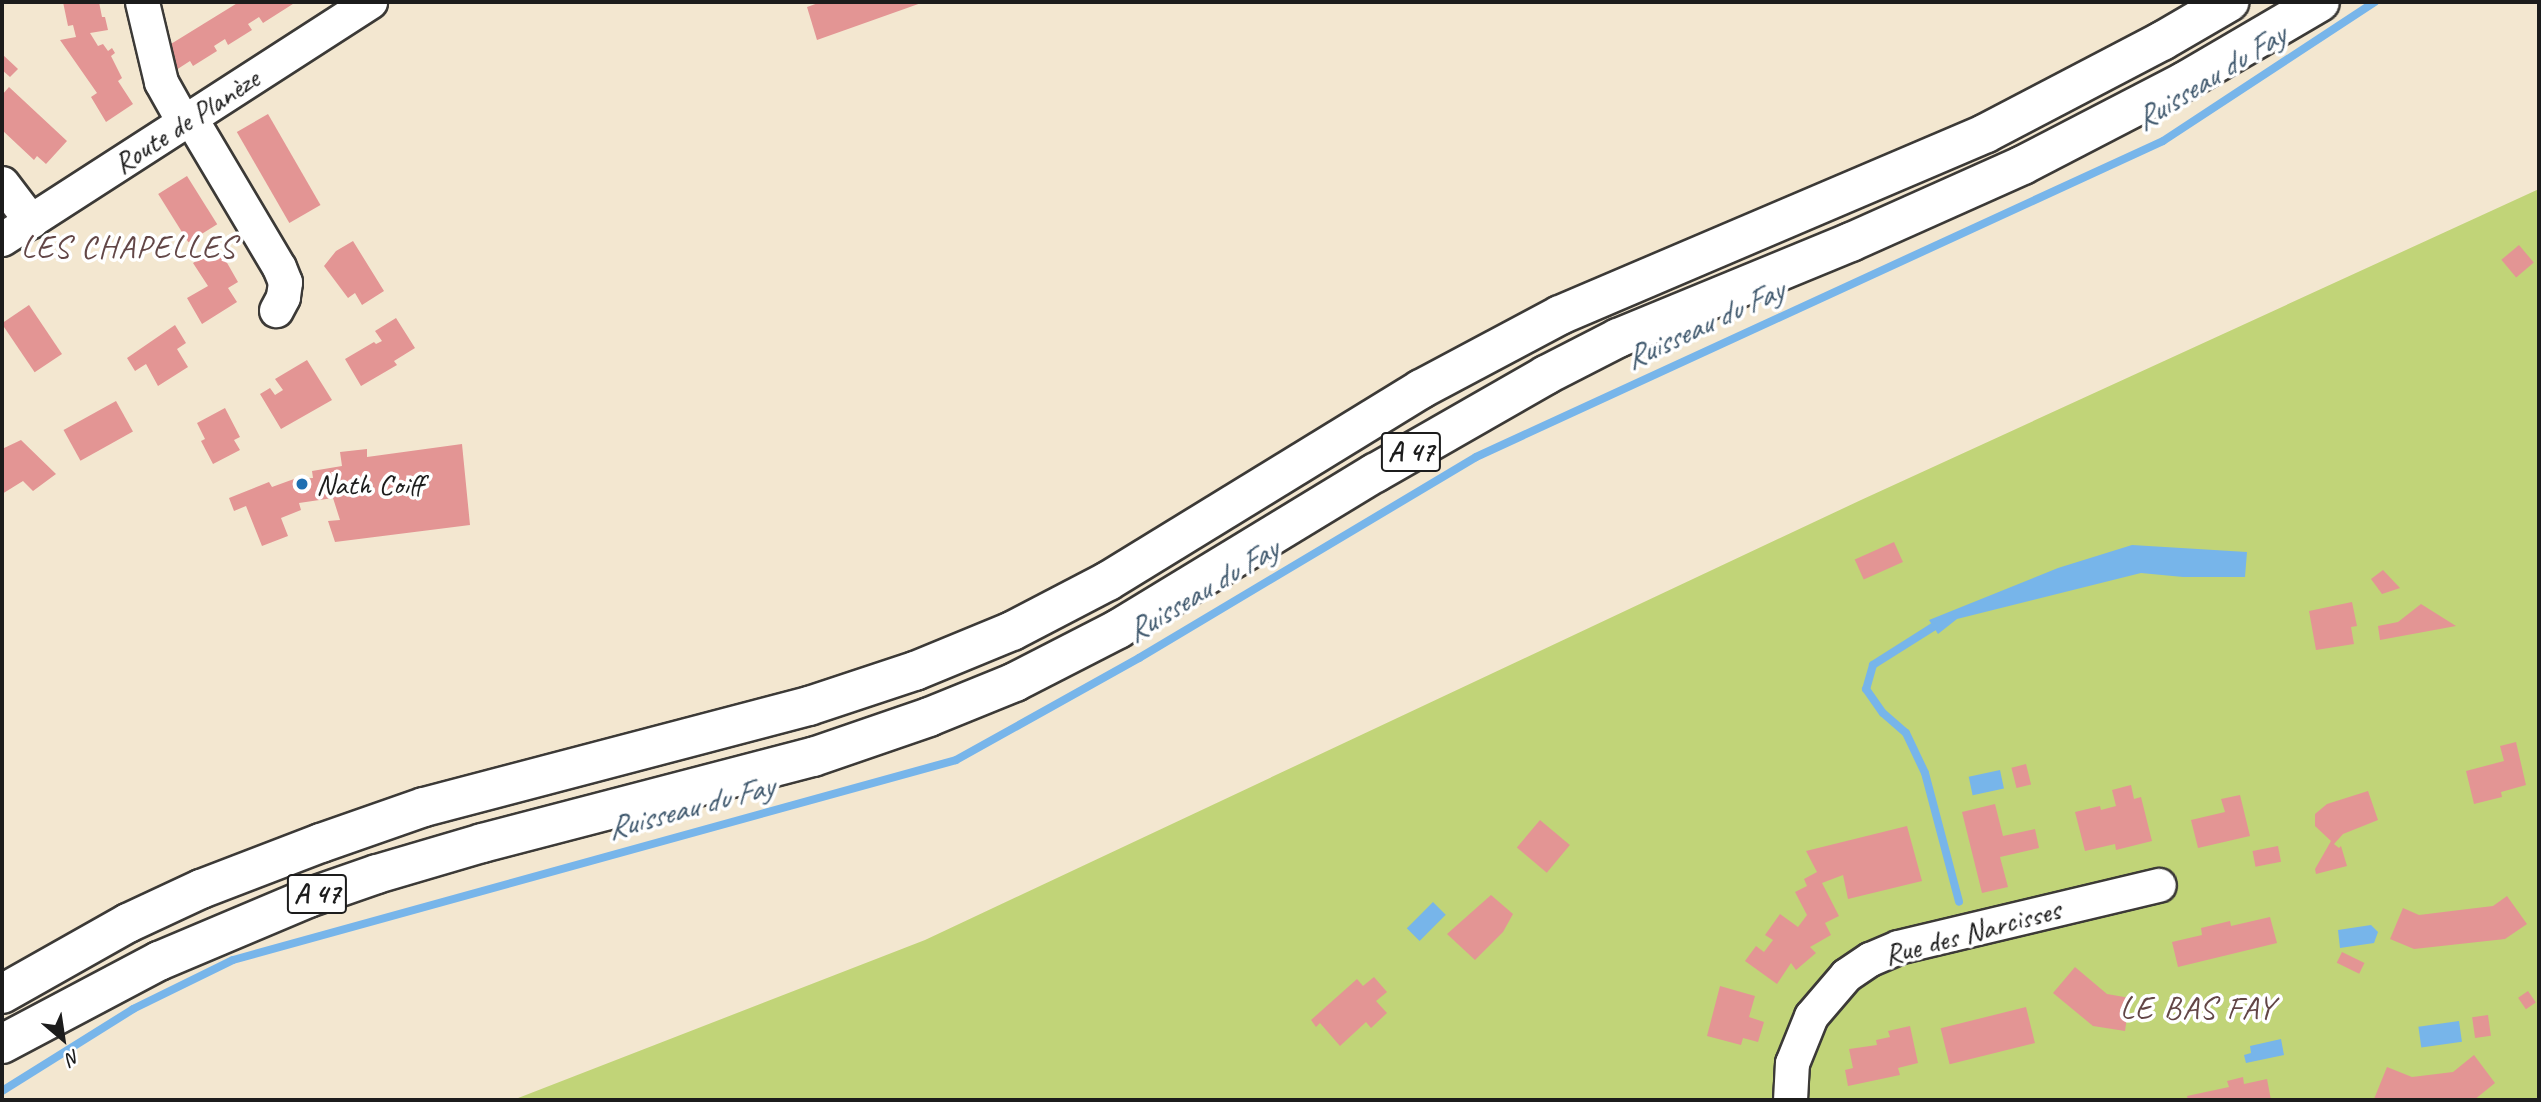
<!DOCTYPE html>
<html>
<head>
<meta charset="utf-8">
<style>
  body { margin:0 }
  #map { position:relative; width:2541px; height:1102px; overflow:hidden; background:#f3e7d0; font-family:Caveat,sans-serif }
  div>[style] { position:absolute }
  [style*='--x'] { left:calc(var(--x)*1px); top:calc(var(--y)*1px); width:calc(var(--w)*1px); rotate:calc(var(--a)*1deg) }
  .green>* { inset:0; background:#c1d478 }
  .water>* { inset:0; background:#77b5ea; transform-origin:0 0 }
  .stream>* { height:8px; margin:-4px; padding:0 4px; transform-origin:4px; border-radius:4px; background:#77b5ea }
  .building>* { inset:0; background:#e39594; transform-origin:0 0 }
  .roads { filter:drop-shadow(2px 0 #3c3a37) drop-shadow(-2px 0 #3c3a37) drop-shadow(0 2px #3c3a37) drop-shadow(0 -2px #3c3a37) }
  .minor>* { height:33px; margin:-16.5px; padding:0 16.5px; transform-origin:16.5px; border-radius:16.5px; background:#fff }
  .highway>* { height:38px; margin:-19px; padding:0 19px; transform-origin:19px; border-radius:19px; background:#fff }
  .dots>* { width:19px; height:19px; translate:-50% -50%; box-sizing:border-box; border:4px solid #fff; border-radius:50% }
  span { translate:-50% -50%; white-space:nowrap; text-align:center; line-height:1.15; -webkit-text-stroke:7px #fff; paint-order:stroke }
  .shield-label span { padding:2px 5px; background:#fff; border:2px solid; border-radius:5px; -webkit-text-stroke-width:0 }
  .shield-label { font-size:28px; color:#1c1c1c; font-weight:700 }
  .street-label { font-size:30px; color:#1c1c1c }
  .poi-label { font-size:30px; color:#1c1c1c }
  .left { translate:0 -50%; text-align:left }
  .water-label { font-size:32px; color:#40596e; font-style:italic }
  .neighbourhood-label { font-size:32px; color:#624646; letter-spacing:2px }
  .frame { position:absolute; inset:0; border:4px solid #1c1c1c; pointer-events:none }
  .north { position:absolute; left:28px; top:1004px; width:70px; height:70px; -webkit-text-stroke:5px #fff; paint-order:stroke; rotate:151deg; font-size:19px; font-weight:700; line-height:28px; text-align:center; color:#1c1c1c }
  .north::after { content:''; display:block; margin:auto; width:24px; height:32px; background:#1c1c1c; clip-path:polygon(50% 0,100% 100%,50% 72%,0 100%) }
</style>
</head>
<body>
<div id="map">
  <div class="green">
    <i style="clip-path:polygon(2539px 189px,2539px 1100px,513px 1100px,925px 940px,1861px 500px)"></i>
  </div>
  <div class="water">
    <i style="clip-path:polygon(2132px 545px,2247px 552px,2245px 577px,2183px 577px,2141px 573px,1957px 619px,1938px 634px,1929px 620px,2058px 568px)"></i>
    <i style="left:2000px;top:770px;width:19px;height:32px;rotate:78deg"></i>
    <i style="left:1433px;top:902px;width:18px;height:37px;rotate:45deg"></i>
    <i style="clip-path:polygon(2371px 925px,2378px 932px,2374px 943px,2340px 948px,2338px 930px)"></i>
    <i style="left:2459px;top:1021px;width:21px;height:41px;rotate:82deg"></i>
    <i style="clip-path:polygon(2281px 1039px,2284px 1055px,2246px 1063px,2244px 1055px,2251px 1053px,2250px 1046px)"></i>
  </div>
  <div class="stream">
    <i style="--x:1933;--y:627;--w:71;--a:147.7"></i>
    <i style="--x:1873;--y:665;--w:25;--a:106"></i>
    <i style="--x:1866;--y:689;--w:29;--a:55"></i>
    <i style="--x:1883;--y:713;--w:30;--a:41"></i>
    <i style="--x:1906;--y:733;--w:44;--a:64.6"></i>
    <i style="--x:1925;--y:773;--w:133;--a:75.2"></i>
    <i style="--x:2;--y:1091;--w:155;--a:-32"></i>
    <i style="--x:133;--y:1009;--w:111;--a:-26.1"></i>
    <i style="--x:233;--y:960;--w:750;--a:-15.46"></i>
    <i style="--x:956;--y:760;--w:210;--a:-29.1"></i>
    <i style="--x:1139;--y:658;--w:392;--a:-30.8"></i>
    <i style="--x:1476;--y:457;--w:756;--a:-24.7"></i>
    <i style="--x:2163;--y:141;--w:254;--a:-33.3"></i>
  </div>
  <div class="building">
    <i style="clip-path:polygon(63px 2px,99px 2px,102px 17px,105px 17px,108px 30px,90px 33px,98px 46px,103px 44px,108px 51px,112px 48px,115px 53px,111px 56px,122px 78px,118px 81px,133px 104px,106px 122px,91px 97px,97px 93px,60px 40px,76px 37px,73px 25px,68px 26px)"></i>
    <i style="clip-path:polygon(239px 2px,296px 2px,263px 23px,259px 17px,248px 24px,252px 30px,228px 45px,225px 39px,214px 46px,217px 51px,193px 66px,190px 61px,173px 72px,166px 47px)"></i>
    <i style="clip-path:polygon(821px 2px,924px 2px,817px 40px,807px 7px)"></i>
    <i style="clip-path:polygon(2px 54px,18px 69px,10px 77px,2px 70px)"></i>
    <i style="clip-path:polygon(9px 87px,67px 141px,46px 164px,37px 156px,34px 160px,2px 130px,2px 95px)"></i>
    <i style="left:268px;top:114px;width:105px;height:36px;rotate:60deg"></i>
    <i style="left:187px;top:176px;width:57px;height:34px;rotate:58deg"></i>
    <i style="clip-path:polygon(353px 241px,384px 291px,362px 305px,355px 293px,348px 298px,324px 266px,336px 251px)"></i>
    <i style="left:2519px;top:245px;width:23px;height:23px;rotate:50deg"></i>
    <i style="clip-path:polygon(218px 247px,238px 282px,228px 288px,237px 302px,202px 324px,187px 298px,208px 286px,193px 263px)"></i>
    <i style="left:29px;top:305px;width:59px;height:33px;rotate:56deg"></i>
    <i style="clip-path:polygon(396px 318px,415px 348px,394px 361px,397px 365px,361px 386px,345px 359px,374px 342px,376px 344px,382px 341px,375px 331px)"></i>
    <i style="clip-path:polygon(175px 325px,186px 343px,177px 349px,188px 367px,158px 386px,146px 364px,135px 371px,127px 358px)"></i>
    <i style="clip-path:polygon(307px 360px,332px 400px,281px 429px,260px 394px,270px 388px,275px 395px,283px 390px,275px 379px)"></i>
    <i style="left:116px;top:401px;width:35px;height:60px;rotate:61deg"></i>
    <i style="clip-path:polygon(225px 408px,240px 437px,234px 440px,240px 450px,213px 464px,201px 441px,205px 439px,197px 423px)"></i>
    <i style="clip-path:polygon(21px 440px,56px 474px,33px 491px,23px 481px,2px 494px,2px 449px)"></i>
    <i style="clip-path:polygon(462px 444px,470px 525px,335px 542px,328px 521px,340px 520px,333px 498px,299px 503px,301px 510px,281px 518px,288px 536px,262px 546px,246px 506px,234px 511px,229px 498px,269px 482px,272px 487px,294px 479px,313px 478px,312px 471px,342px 466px,340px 452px,367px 449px,367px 457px)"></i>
    <i style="left:1894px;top:542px;width:22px;height:43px;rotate:66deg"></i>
    <i style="clip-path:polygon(2383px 570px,2400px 588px,2382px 594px,2371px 579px)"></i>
    <i style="clip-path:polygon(2352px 602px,2357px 626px,2351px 627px,2354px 644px,2316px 650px,2309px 611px)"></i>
    <i style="clip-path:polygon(2421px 604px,2456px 626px,2380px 640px,2378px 626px,2398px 622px)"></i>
    <i style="clip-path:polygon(2516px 742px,2526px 785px,2501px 792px,2502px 797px,2474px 804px,2466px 771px,2504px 761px,2500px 746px)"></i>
    <i style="left:2026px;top:764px;width:21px;height:15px;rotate:76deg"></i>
    <i style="clip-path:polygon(2131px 785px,2134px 799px,2141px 797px,2152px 841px,2116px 850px,2115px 844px,2085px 851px,2075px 812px,2100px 806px,2101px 810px,2116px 806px,2112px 790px)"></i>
    <i style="clip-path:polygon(2368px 791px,2378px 820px,2343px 834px,2334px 844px,2339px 848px,2341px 846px,2347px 866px,2316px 874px,2315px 869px,2331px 841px,2315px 826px,2315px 814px,2327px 804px)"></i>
    <i style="clip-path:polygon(2240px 795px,2250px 836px,2198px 848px,2191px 820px,2225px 812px,2221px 799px)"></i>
    <i style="clip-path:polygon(1995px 804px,2003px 836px,2035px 829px,2039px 848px,2000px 857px,2008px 887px,1982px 893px,1962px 812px)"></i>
    <i style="left:1540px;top:820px;width:39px;height:36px;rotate:40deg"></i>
    <i style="clip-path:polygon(1907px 826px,1922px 881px,1848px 899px,1843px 875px,1822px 883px,1839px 916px,1825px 923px,1831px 935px,1810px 947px,1816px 953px,1796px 970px,1791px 963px,1777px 984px,1745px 961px,1756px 946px,1764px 952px,1773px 940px,1765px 935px,1780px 914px,1798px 927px,1807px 915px,1795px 892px,1807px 886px,1804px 879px,1817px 872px,1806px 851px)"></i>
    <i style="left:2278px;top:846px;width:16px;height:26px;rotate:79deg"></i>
    <i style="clip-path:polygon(1491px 895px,1513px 914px,1503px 932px,1475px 960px,1447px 934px)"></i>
    <i style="clip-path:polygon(2507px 896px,2527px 924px,2505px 939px,2414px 949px,2390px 939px,2403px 908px,2419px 915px,2468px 909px,2493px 906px)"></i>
    <i style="clip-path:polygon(2270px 917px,2277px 943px,2178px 967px,2172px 942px,2202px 935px,2201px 928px,2230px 921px,2231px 926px)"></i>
    <i style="left:2342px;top:952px;width:25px;height:12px;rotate:26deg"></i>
    <i style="clip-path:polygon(2075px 967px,2107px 994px,2130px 998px,2125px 1031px,2093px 1026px,2053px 993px)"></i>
    <i style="clip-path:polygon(1374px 977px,1387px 992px,1376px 1001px,1387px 1013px,1371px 1028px,1366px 1022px,1340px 1046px,1320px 1023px,1316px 1027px,1311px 1020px,1357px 979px,1363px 986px)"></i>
    <i style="clip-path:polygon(1720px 986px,1755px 996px,1749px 1017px,1764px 1022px,1758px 1042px,1743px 1038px,1741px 1045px,1707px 1036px)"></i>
    <i style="left:2528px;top:991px;width:14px;height:12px;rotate:56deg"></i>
    <i style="left:2026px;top:1007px;width:37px;height:88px;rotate:76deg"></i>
    <i style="left:2488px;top:1015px;width:21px;height:16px;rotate:82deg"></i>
    <i style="clip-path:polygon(1910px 1026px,1918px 1063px,1898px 1068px,1900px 1075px,1848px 1086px,1845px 1070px,1853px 1068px,1849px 1049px,1877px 1045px,1876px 1040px,1890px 1037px,1888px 1031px)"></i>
    <i style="clip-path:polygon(2474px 1055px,2495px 1083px,2474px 1100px,2374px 1099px,2387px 1067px,2412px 1077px,2453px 1072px)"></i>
    <i style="clip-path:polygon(2243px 1077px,2244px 1084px,2267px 1079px,2271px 1100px,2188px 1100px,2187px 1096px,2229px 1087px,2227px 1081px)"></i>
  </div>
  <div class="roads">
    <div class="minor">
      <i style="--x:142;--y:2;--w:82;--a:76.6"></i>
      <i style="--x:161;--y:82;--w:47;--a:60.7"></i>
      <i style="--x:191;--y:119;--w:172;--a:59.3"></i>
      <i style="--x:279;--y:267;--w:16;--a:68"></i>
      <i style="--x:285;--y:282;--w:15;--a:98"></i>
      <i style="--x:283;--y:297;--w:15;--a:118"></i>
      <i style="--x:2;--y:183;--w:48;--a:52.7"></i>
      <i style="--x:2;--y:239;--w:438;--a:-32.8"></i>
      <i style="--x:1790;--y:1100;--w:37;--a:-87"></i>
      <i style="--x:1792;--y:1063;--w:51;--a:-68"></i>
      <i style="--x:1811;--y:1016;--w:54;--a:-49.5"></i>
      <i style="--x:1846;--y:975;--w:29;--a:-34"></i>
      <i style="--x:1870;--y:959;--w:30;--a:-23"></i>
      <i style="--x:1898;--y:947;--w:268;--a:-13.4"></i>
    </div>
    <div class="highway">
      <i style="--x:2;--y:994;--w:145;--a:-29.4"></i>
      <i style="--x:128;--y:923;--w:81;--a:-25"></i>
      <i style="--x:201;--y:889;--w:129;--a:-21"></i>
      <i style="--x:321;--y:843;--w:109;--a:-19.3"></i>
      <i style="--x:424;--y:807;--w:398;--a:-14.7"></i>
      <i style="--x:809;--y:706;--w:112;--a:-18.3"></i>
      <i style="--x:915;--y:671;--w:105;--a:-22.4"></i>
      <i style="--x:1012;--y:631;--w:108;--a:-27.5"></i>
      <i style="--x:1108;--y:581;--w:367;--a:-31.5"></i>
      <i style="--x:1421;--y:389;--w:157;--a:-28"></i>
      <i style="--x:1560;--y:315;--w:463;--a:-23.1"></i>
      <i style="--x:1986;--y:133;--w:199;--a:-27.6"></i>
      <i style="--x:2162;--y:41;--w:78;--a:-30.2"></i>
      <i style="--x:2;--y:1044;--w:178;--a:-27.9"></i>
      <i style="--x:159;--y:961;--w:162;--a:-22.9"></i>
      <i style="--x:308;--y:898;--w:73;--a:-19.2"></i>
      <i style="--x:377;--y:874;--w:109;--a:-16.4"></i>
      <i style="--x:482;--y:843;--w:342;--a:-14.6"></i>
      <i style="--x:813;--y:757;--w:123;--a:-19"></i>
      <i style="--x:929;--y:717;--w:93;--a:-22.1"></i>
      <i style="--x:1015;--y:682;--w:116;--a:-27.2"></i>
      <i style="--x:1118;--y:629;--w:301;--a:-31.3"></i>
      <i style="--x:1375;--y:473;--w:197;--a:-29.8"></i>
      <i style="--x:1546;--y:375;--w:81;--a:-27.2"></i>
      <i style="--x:1618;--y:338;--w:252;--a:-22.4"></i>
      <i style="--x:1851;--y:242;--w:188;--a:-24.1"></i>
      <i style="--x:2023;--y:165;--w:182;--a:-27.4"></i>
      <i style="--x:2185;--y:81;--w:156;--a:-30.3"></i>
    </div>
  </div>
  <div class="dots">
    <i style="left:302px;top:484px;background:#1f6fb2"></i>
  </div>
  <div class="shield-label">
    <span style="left:1411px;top:452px">A 47</span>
    <span style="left:317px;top:894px">A 47</span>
  </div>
  <div class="street-label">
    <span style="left:186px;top:121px;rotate:-33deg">Route de Planèze</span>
    <span style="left:1972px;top:932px;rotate:-15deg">Rue des Narcisses</span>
  </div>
  <div class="poi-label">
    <span class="left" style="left:316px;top:484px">Nath Coiff</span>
  </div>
  <div class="water-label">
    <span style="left:2210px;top:78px;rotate:-32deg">Ruisseau du Fay</span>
    <span style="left:1704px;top:325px;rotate:-25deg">Ruisseau du Fay</span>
    <span style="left:1202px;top:591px;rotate:-31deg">Ruisseau du Fay</span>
    <span style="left:690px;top:808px;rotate:-15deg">Ruisseau du Fay</span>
  </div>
  <div class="neighbourhood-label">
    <span style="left:129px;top:247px">LES CHAPELLES</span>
    <span style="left:2198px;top:1008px">LE BAS FAY</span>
  </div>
  <div class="frame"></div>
  <div class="north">N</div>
</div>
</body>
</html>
